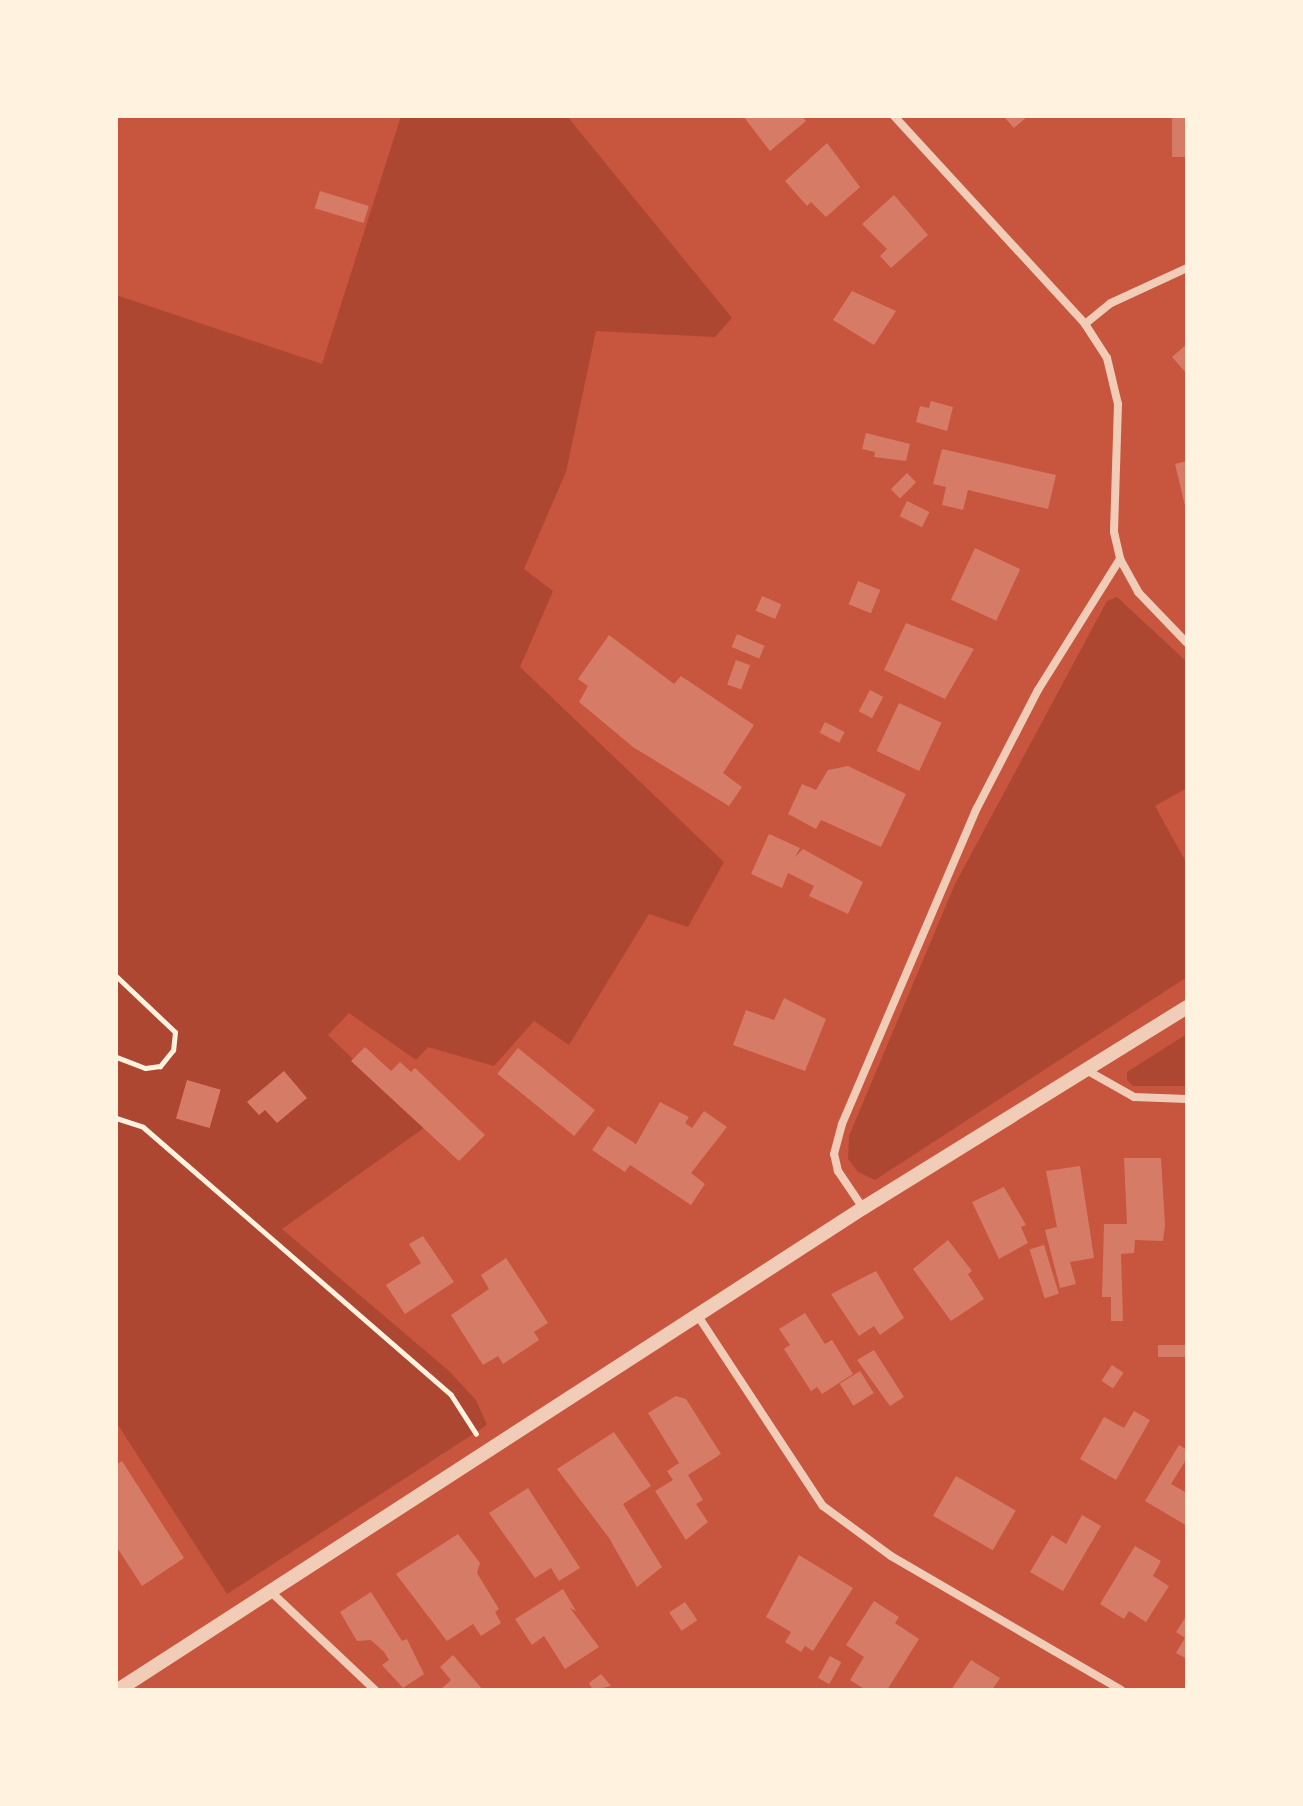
<!DOCTYPE html>
<html>
<head>
<meta charset="utf-8">
<style>
  body { margin:0 }
  #map { position:relative; width:1303px; height:1806px; overflow:hidden; background:#c8553d; font-family:Roboto,sans-serif }
  div>[style] { position:absolute }
  [style*='--x'] { left:calc(var(--x)*1px); top:calc(var(--y)*1px); width:calc(var(--w)*1px); rotate:calc(var(--a)*1deg) }
  .green>* { inset:0; background:#ae4732 }
  .building>* { inset:0; background:#d67c66; transform-origin:0 0 }
  .path>* { height:5px; margin:-2.5px; padding:0 2.5px; transform-origin:2.5px; border-radius:2.5px; background:#fff3e0 }
  .minor>* { height:8px; margin:-4px; padding:0 4px; transform-origin:4px; border-radius:4px; background:#f1ccb7 }
  .tertiary>* { height:14px; margin:-7px; padding:0 7px; transform-origin:7px; border-radius:7px; background:#f1ccb7 }
  span { translate:-50% -50%; white-space:nowrap; text-align:center; line-height:1.15; -webkit-text-stroke:7px #fff3e0; paint-order:stroke }
  .frame { position:absolute; inset:0; border:118px solid #fff3e0; pointer-events:none }
</style>
</head>
<body>
<div id="map">
  <div class="green">
    <i style="clip-path:polygon(401px 116px,567px 116px,732px 318px,715px 337px,596px 331px,566px 472px,524px 569px,553px 591px,520px 667px,724px 862px,688px 927px,649px 914px,569px 1045px,534px 1021px,494px 1066px,428px 1047px,416px 1060px,349px 1013px,328px 1035px,424px 1128px,282px 1229px,449px 1371px,476px 1400px,487px 1425px,227px 1594px,116px 1422px,116px 295px,322px 364px)"></i>
    <i style="clip-path:polygon(1117px 597px,1187px 662px,1187px 788px,1155px 806px,1187px 864px,1187px 977px,875px 1180px,858px 1172px,848px 1159px,849px 1136px,955px 884px,1107px 601px)"></i>
    <i style="clip-path:polygon(1187px 1034px,1187px 1086px,1133px 1086px,1127px 1080px,1127px 1072px)"></i>
  </div>
  <div class="building">
    <i style="clip-path:polygon(743px 116px,802px 116px,806px 121px,770px 151px)"></i>
    <i style="clip-path:polygon(1003px 116px,1028px 116px,1014px 128px)"></i>
    <i style="left:1172px;top:116px;width:15px;height:41px"></i>
    <i style="clip-path:polygon(827px 143px,860px 187px,826px 217px,811px 202px,807px 206px,785px 181px)"></i>
    <i style="left:320px;top:191px;width:51px;height:18px;rotate:17deg"></i>
    <i style="clip-path:polygon(894px 195px,928px 235px,891px 268px,880px 256px,887px 249px,862px 224px)"></i>
    <i style="clip-path:polygon(852px 291px,896px 311px,874px 345px,833px 320px)"></i>
    <i style="clip-path:polygon(1187px 344px,1187px 374px,1172px 357px)"></i>
    <i style="clip-path:polygon(931px 401px,953px 407px,947px 431px,916px 422px,920px 406px,929px 408px)"></i>
    <i style="clip-path:polygon(866px 433px,910px 444px,906px 461px,874px 457px,875px 452px,862px 449px)"></i>
    <i style="clip-path:polygon(942px 449px,1056px 475px,1048px 509px,968px 490px,963px 510px,942px 505px,946px 487px,933px 484px)"></i>
    <i style="clip-path:polygon(1187px 461px,1187px 510px,1186px 510px,1175px 464px)"></i>
    <i style="left:907px;top:473px;width:13px;height:23px;rotate:45deg"></i>
    <i style="left:907px;top:501px;width:25px;height:17px;rotate:26deg"></i>
    <i style="left:975px;top:548px;width:50px;height:57px;rotate:25deg"></i>
    <i style="left:858px;top:581px;width:24px;height:25px;rotate:22deg"></i>
    <i style="left:762px;top:596px;width:21px;height:16px;rotate:23deg"></i>
    <i style="clip-path:polygon(906px 623px,974px 649px,945px 699px,884px 670px)"></i>
    <i style="left:737px;top:634px;width:30px;height:14px;rotate:23deg"></i>
    <i style="clip-path:polygon(609px 635px,674px 684px,681px 676px,754px 725px,723px 773px,742px 787px,729px 806px,633px 747px,579px 702px,588px 686px,578px 679px)"></i>
    <i style="left:736px;top:660px;width:15px;height:26px;rotate:20deg"></i>
    <i style="left:870px;top:690px;width:15px;height:24px;rotate:28deg"></i>
    <i style="left:899px;top:703px;width:47px;height:53px;rotate:25deg"></i>
    <i style="left:825px;top:722px;width:22px;height:12px;rotate:27deg"></i>
    <i style="clip-path:polygon(848px 766px,906px 794px,881px 847px,821px 820px,816px 829px,788px 814px,802px 784px,816px 790px,828px 770px)"></i>
    <i style="clip-path:polygon(769px 834px,800px 848px,795px 857px,803px 849px,863px 882px,848px 914px,809px 896px,814px 886px,788px 873px,782px 888px,751px 874px)"></i>
    <i style="clip-path:polygon(784px 998px,826px 1019px,805px 1071px,733px 1045px,746px 1010px,774px 1020px)"></i>
    <i style="clip-path:polygon(365px 1047px,391px 1071px,400px 1062px,411px 1072px,415px 1068px,485px 1135px,459px 1161px,351px 1061px)"></i>
    <i style="left:518px;top:1048px;width:99px;height:33px;rotate:39deg"></i>
    <i style="clip-path:polygon(284px 1071px,307px 1098px,277px 1123px,265px 1110px,259px 1115px,247px 1102px)"></i>
    <i style="left:187px;top:1080px;width:35px;height:40px;rotate:16deg"></i>
    <i style="clip-path:polygon(660px 1102px,689px 1117px,685px 1123px,692px 1128px,704px 1111px,727px 1127px,691px 1173px,705px 1184px,691px 1205px,630px 1165px,625px 1172px,592px 1150px,608px 1126px,636px 1144px)"></i>
    <i style="clip-path:polygon(1124px 1158px,1161px 1158px,1165px 1225px,1163px 1241px,1135px 1240px,1134px 1253px,1121px 1254px,1123px 1321px,1111px 1321px,1111px 1297px,1102px 1297px,1104px 1224px,1127px 1224px)"></i>
    <i style="clip-path:polygon(1080px 1166px,1094px 1258px,1070px 1262px,1076px 1284px,1060px 1288px,1045px 1230px,1057px 1227px,1046px 1171px)"></i>
    <i style="clip-path:polygon(1004px 1187px,1026px 1225px,1021px 1227px,1028px 1243px,999px 1259px,972px 1202px)"></i>
    <i style="clip-path:polygon(423px 1236px,454px 1282px,405px 1314px,386px 1285px,421px 1263px,409px 1244px)"></i>
    <i style="clip-path:polygon(948px 1240px,972px 1271px,968px 1274px,984px 1299px,951px 1321px,913px 1269px)"></i>
    <i style="left:1044px;top:1245px;width:51px;height:15px;rotate:73deg"></i>
    <i style="clip-path:polygon(506px 1258px,548px 1323px,534px 1332px,539px 1340px,503px 1364px,498px 1356px,483px 1365px,451px 1315px,489px 1289px,481px 1275px)"></i>
    <i style="clip-path:polygon(876px 1271px,904px 1318px,880px 1335px,874px 1326px,859px 1336px,831px 1294px)"></i>
    <i style="clip-path:polygon(805px 1313px,825px 1344px,832px 1340px,853px 1374px,822px 1394px,817px 1387px,811px 1391px,784px 1349px,790px 1345px,779px 1329px)"></i>
    <i style="left:1158px;top:1345px;width:29px;height:12px"></i>
    <i style="clip-path:polygon(874px 1350px,904px 1397px,890px 1406px,857px 1360px)"></i>
    <i style="left:1112px;top:1365px;width:14px;height:19px;rotate:34deg"></i>
    <i style="left:860px;top:1371px;width:26px;height:24px;rotate:58deg"></i>
    <i style="clip-path:polygon(676px 1396px,686px 1399px,721px 1454px,688px 1475px,703px 1500px,696px 1504px,708px 1522px,686px 1540px,655px 1491px,673px 1480px,667px 1471px,679px 1463px,648px 1413px)"></i>
    <i style="clip-path:polygon(1134px 1411px,1150px 1420px,1116px 1480px,1080px 1459px,1104px 1417px,1124px 1428px)"></i>
    <i style="clip-path:polygon(614px 1432px,651px 1486px,623px 1504px,662px 1567px,637px 1587px,609px 1538px,557px 1469px)"></i>
    <i style="clip-path:polygon(1179px 1445px,1187px 1450px,1187px 1458px,1171px 1484px,1187px 1493px,1187px 1526px,1145px 1501px)"></i>
    <i style="clip-path:polygon(122px 1461px,184px 1558px,142px 1586px,116px 1546px,116px 1465px)"></i>
    <i style="left:956px;top:1476px;width:69px;height:46px;rotate:30deg"></i>
    <i style="clip-path:polygon(528px 1488px,580px 1568px,559px 1581px,551px 1568px,535px 1578px,489px 1513px)"></i>
    <i style="clip-path:polygon(1082px 1515px,1101px 1526px,1063px 1591px,1030px 1572px,1052px 1535px,1066px 1544px)"></i>
    <i style="clip-path:polygon(458px 1534px,480px 1563px,477px 1573px,499px 1609px,495px 1612px,501px 1623px,481px 1636px,473px 1624px,447px 1641px,396px 1574px)"></i>
    <i style="clip-path:polygon(1135px 1546px,1161px 1561px,1153px 1576px,1169px 1586px,1146px 1622px,1129px 1611px,1124px 1619px,1100px 1604px)"></i>
    <i style="clip-path:polygon(799px 1555px,853px 1588px,813px 1651px,805px 1646px,801px 1652px,785px 1642px,791px 1632px,766px 1617px)"></i>
    <i style="clip-path:polygon(563px 1589px,576px 1611px,570px 1608px,599px 1647px,565px 1669px,544px 1636px,532px 1645px,515px 1619px)"></i>
    <i style="clip-path:polygon(371px 1592px,402px 1641px,407px 1639px,424px 1674px,403px 1688px,382px 1665px,389px 1660px,384px 1652px,371px 1640px,357px 1641px,340px 1612px)"></i>
    <i style="clip-path:polygon(874px 1601px,899px 1617px,895px 1623px,919px 1639px,887px 1690px,866px 1690px,850px 1680px,864px 1657px,846px 1645px)"></i>
    <i style="left:685px;top:1602px;width:22px;height:19px;rotate:56deg"></i>
    <i style="clip-path:polygon(1187px 1615px,1187px 1659px,1176px 1653px,1185px 1638px,1176px 1632px)"></i>
    <i style="clip-path:polygon(453px 1655px,483px 1690px,440px 1690px,451px 1680px,440px 1667px)"></i>
    <i style="left:830px;top:1656px;width:13px;height:25px;rotate:29deg"></i>
    <i style="clip-path:polygon(971px 1660px,1000px 1678px,992px 1690px,951px 1690px)"></i>
    <i style="clip-path:polygon(601px 1674px,611px 1686px,593px 1690px,589px 1683px)"></i>
  </div>
  <div class="path">
    <i style="--x:116;--y:976;--w:81;--a:43.5"></i>
    <i style="--x:175;--y:1032;--w:18;--a:96"></i>
    <i style="--x:173;--y:1050;--w:21;--a:129"></i>
    <i style="--x:160;--y:1066;--w:15;--a:172"></i>
    <i style="--x:145;--y:1068;--w:31;--a:-159"></i>
    <i style="--x:116;--y:1118;--w:28;--a:18"></i>
    <i style="--x:143;--y:1127;--w:408;--a:41"></i>
    <i style="--x:451;--y:1395;--w:46;--a:57.3"></i>
  </div>
  <div class="minor">
    <i style="--x:894;--y:116;--w:282;--a:47.4"></i>
    <i style="--x:1085;--y:324;--w:40;--a:57.1"></i>
    <i style="--x:1107;--y:358;--w:47;--a:76.6"></i>
    <i style="--x:1118;--y:404;--w:128;--a:91.8"></i>
    <i style="--x:1114;--y:532;--w:28;--a:77"></i>
    <i style="--x:1120;--y:559;--w:38;--a:61"></i>
    <i style="--x:1138;--y:592;--w:71;--a:46.1"></i>
    <i style="--x:1085;--y:324;--w:33;--a:-39"></i>
    <i style="--x:1111;--y:303;--w:84;--a:-24.7"></i>
    <i style="--x:1088;--y:1071;--w:53;--a:29.5"></i>
    <i style="--x:1134;--y:1097;--w:53;--a:2.2"></i>
    <i style="--x:863;--y:1208;--w:45;--a:-124"></i>
    <i style="--x:838;--y:1171;--w:17;--a:-103"></i>
    <i style="--x:834;--y:1154;--w:31;--a:-75"></i>
    <i style="--x:842;--y:1124;--w:344;--a:-66.9"></i>
    <i style="--x:977;--y:808;--w:133;--a:-62.7"></i>
    <i style="--x:1038;--y:690;--w:155;--a:-58"></i>
    <i style="--x:698;--y:1316;--w:227;--a:56.7"></i>
    <i style="--x:823;--y:1506;--w:84;--a:36.3"></i>
    <i style="--x:891;--y:1556;--w:266;--a:30.2"></i>
    <i style="--x:270;--y:1591;--w:144;--a:43.3"></i>
  </div>
  <div class="tertiary">
    <i style="--x:118;--y:1690;--w:887;--a:-32.9"></i>
    <i style="--x:863;--y:1208;--w:381;--a:-31.8"></i>
  </div>
  <div class="frame"></div>
</div>
</body>
</html>
